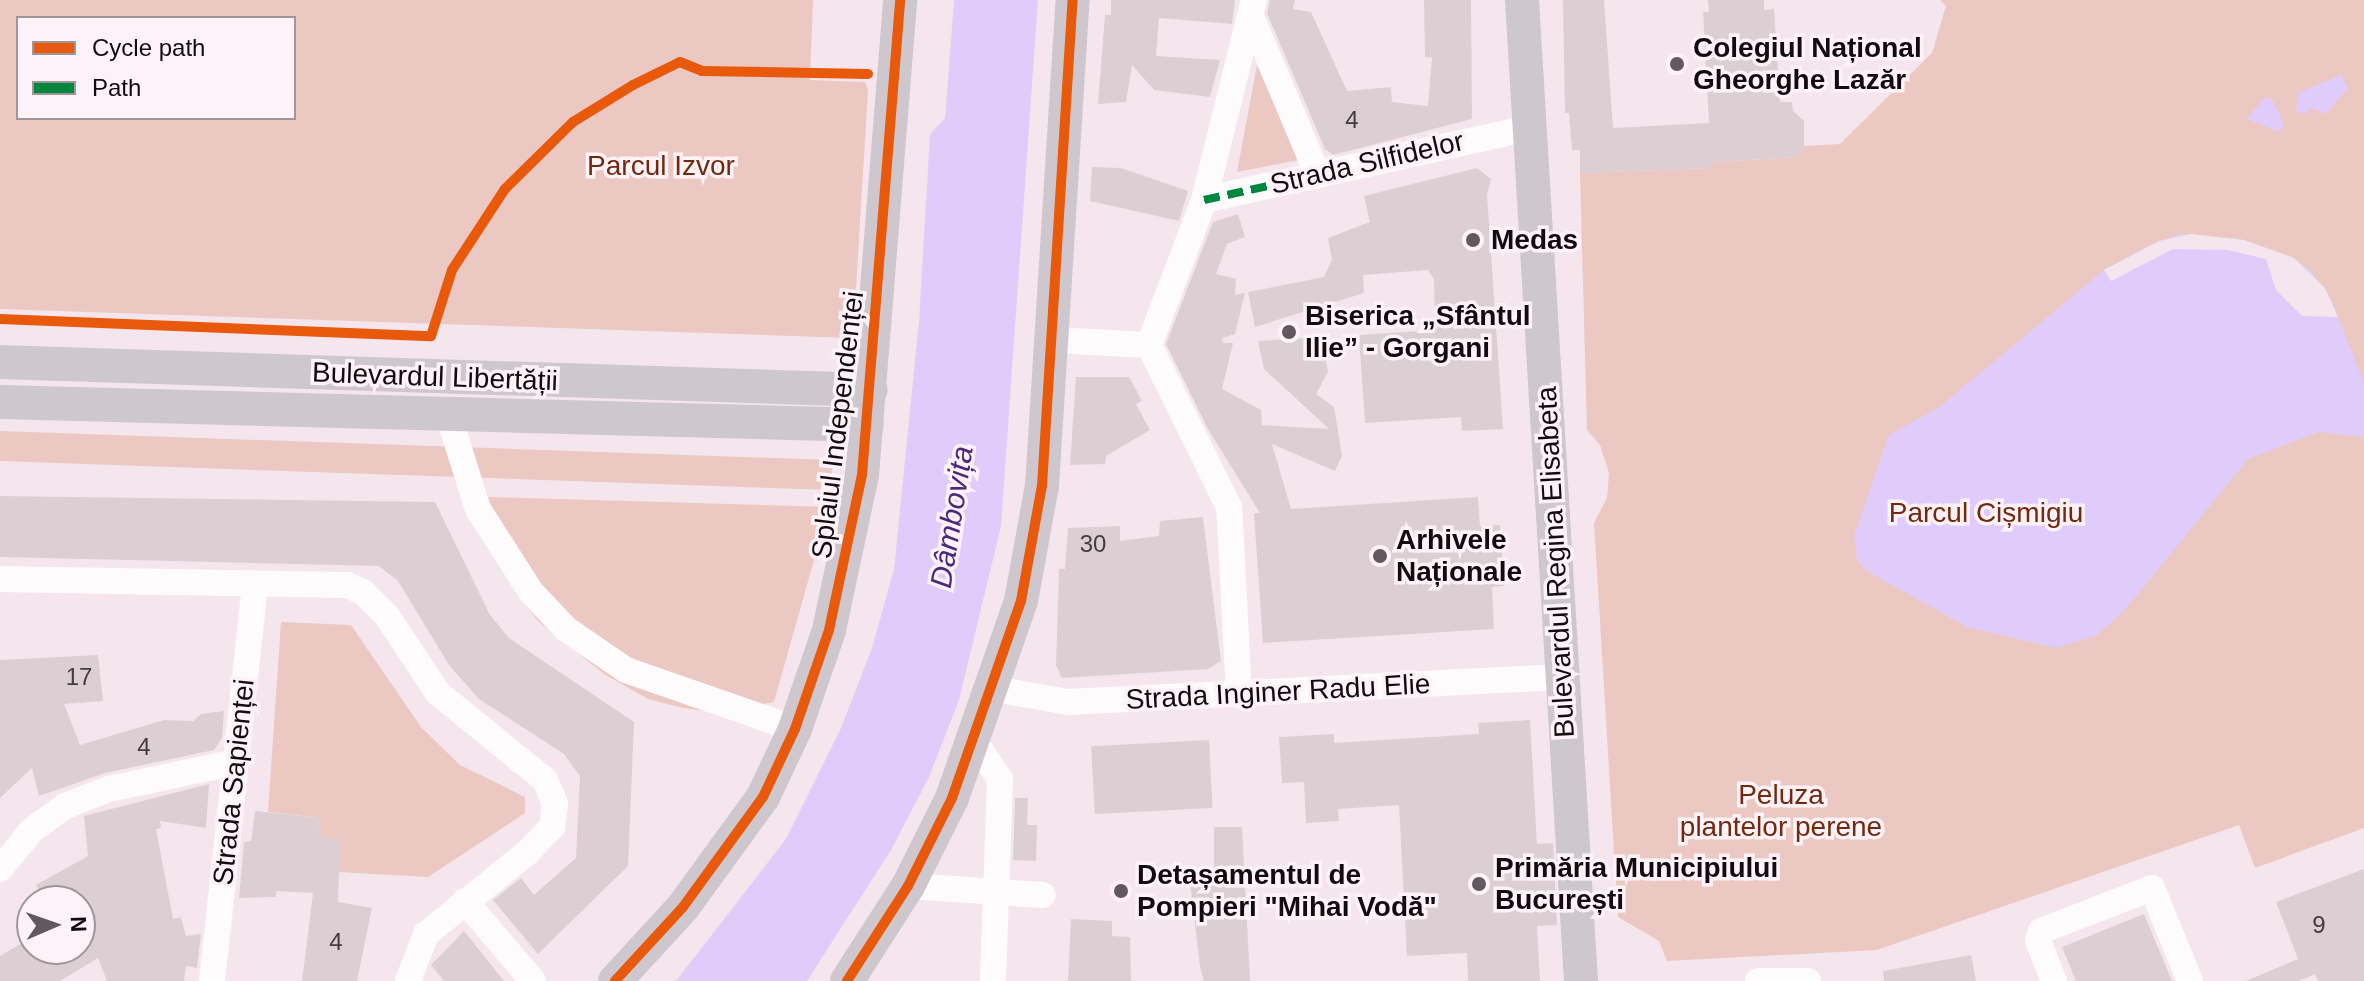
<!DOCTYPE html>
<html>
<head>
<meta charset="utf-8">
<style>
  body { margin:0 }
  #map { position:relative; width:2364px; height:981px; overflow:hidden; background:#f5e6ed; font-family:Helvetica,sans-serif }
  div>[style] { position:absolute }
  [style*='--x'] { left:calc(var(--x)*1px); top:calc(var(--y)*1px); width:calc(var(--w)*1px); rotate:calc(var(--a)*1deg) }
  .green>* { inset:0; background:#ecc8c2; transform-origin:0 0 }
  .water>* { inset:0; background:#dfccfa }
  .pier>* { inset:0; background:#f5e6ed }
  .building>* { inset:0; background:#dccfd3; transform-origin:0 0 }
  .minor>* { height:26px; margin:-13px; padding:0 13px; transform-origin:13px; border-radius:13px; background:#fefbfc }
  .major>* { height:34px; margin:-17px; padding:0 17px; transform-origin:17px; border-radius:17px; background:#cfc7ce }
  .quiet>* { height:8px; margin-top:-4px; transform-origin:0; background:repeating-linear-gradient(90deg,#00873e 0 16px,transparent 0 24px) }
  .cycleway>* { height:10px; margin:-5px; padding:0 5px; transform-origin:5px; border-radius:5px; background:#e8590c }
  .dots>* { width:22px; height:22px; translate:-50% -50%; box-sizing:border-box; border:4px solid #fdf2f7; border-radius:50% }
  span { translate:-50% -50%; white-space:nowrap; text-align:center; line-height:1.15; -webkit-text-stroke:7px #fdf2f7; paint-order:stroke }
  .number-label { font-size:24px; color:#453c40 }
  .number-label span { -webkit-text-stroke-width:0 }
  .poi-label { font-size:28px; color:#130b0f; font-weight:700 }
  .left { translate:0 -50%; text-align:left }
  .street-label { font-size:28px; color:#130b0f }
  .park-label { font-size:28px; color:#73290d }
  .water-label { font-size:30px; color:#4d277e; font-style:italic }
  .legend { position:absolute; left:16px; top:16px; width:280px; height:104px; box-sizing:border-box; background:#fdf2f7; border:2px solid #9f969a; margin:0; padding:10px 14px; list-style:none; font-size:24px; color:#130b0f }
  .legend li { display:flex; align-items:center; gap:16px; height:40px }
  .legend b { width:40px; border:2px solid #9f969a }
  .north { position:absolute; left:16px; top:885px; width:80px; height:80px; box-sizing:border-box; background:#fdf2f7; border:2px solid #9f969a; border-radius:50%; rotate:88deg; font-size:22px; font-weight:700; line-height:32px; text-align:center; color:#130b0f }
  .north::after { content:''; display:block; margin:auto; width:28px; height:36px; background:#62585d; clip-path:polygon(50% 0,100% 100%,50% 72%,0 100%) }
</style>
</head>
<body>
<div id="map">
  <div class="green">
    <i style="clip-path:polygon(evenodd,0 0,813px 0,810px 80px,865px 82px,868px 90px,853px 338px,0 309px,0 0,18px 18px,294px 18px,294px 118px,18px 118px,18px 18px)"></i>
    <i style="clip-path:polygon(1940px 0,2364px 0,2364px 828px,2255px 868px,2239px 825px,1877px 950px,1667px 961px,1659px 941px,1618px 917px,1594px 523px,1607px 498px,1609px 473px,1600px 445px,1587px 430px,1580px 173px,1712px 168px,1712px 162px,1796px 157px,1804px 146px,1840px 144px,1932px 53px,1946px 6px)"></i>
    <i style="clip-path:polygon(1257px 65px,1299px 160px,1237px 172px)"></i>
    <i style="left:0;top:431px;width:833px;height:30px;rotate:2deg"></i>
    <i style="clip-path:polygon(488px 497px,829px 507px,774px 702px,713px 712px,683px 708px,648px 699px,604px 674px,538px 621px,520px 598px)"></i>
    <i style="clip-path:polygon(281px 622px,351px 625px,421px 727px,460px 765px,525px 797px,525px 813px,428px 877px,339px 872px,318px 836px,320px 818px,268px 812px)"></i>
  </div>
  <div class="water">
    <i style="clip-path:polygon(954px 0,1038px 0,1001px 526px,959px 700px,929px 777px,891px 850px,807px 981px,676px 981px,786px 839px,841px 728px,872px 648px,894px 569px,919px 321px,930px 134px,945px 118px)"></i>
    <i style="clip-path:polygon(2341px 75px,2348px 88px,2326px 114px,2312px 108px,2304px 114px,2296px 111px,2298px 93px)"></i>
    <i style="clip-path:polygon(2265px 97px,2272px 99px,2284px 124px,2279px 132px,2247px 119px)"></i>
    <i style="clip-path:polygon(2180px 234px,2244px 240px,2294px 258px,2311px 271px,2331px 299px,2364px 383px,2364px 437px,2319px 432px,2248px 459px,2125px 610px,2097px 635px,2057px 648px,1967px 627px,1867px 571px,1857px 561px,1854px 536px,1889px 435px,1938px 408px,2104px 270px,2145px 247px)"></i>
  </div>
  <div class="pier">
    <i style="clip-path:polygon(2191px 234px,2244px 240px,2294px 258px,2325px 288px,2338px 317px,2302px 316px,2276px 290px,2266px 259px,2228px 250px,2173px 249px,2111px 281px,2104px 270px,2159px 241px)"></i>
  </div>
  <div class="building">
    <i style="clip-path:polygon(1111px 0,1235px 0,1232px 24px,1159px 18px,1156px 56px,1220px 60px,1210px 97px,1154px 90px,1132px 65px,1126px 102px,1098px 104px,1105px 15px,1111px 15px)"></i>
    <i style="clip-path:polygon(1270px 0,1295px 0,1293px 9px,1311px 12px,1347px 91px,1391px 87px,1392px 102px,1428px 106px,1432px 57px,1425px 57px,1424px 0,1471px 0,1472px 119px,1333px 155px,1325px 149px,1267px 13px)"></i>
    <i style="clip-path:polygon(1563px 0,1604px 0,1613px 128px,1709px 123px,1703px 12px,1709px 12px,1708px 0,1764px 0,1764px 10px,1774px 9px,1780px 102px,1792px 102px,1793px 111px,1804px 121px,1804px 146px,1796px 157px,1712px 162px,1712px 168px,1580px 173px,1580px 150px,1572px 150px,1569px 113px,1565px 113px)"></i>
    <i style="clip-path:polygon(1092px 167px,1121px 168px,1188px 191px,1179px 221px,1090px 201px)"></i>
    <i style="clip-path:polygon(1477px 168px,1491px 179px,1487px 195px,1503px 429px,1462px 431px,1461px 417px,1365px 423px,1359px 335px,1435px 330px,1434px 279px,1428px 270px,1363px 275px,1364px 293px,1255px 327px,1248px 292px,1324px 277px,1332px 260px,1328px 238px,1370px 222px,1364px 196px)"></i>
    <i style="clip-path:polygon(1238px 214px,1245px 237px,1227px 244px,1216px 274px,1236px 279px,1235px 295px,1245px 293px,1235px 334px,1222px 338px,1223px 343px,1233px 343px,1222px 389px,1261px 410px,1262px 425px,1329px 429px,1264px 369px,1258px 341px,1322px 337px,1328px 372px,1316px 394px,1334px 407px,1342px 456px,1335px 471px,1272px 444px,1291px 509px,1478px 497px,1480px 526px,1500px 525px,1504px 586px,1492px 587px,1494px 629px,1263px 643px,1254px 513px,1260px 513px,1208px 429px,1166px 344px,1213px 222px)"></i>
    <i style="clip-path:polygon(1076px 377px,1129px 377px,1142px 401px,1136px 404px,1150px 430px,1106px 456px,1105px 464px,1070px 465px)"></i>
    <i style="clip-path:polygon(0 496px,435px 502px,490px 615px,509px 638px,634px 722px,628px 866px,538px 954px,493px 900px,521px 878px,534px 895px,576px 858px,580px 776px,564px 754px,479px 699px,449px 665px,398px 581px,379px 566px,0 557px)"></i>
    <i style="clip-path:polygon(1203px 517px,1221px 661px,1208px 669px,1062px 678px,1056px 665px,1059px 569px,1065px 569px,1068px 528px,1120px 526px,1120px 541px,1159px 536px,1160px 521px)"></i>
    <i style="clip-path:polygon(98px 655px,103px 701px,64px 704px,80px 745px,164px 720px,193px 721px,201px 714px,224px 711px,222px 738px,214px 750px,105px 773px,39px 796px,32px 768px,0 798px,0 660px)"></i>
    <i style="clip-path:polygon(1530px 720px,1537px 844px,1553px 843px,1557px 925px,1537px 926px,1540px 981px,1468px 981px,1467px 953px,1407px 956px,1399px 805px,1338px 809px,1339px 821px,1306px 823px,1304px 782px,1282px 783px,1279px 737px,1334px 734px,1334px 743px,1479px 734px,1478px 723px)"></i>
    <i style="left:1209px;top:740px;width:68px;height:118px;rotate:87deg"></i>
    <i style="clip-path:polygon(209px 784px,206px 828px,160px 821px,161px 828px,156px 829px,173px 919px,181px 917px,186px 936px,201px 934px,197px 968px,186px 966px,184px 981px,107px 981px,98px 958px,60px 981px,0 981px,0 956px,32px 937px,32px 949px,80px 949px,80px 908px,91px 901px,44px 901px,36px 885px,88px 856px,84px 816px)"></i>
    <i style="clip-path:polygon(1015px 798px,1028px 798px,1027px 825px,1037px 825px,1036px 861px,1013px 860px)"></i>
    <i style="clip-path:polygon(255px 811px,320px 818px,318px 836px,340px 840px,338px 902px,372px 908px,357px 981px,302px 981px,313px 893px,277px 891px,275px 897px,239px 898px,244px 842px,251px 841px)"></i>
    <i style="clip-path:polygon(1214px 827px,1242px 827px,1250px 981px,1204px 981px,1200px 967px,1190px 882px,1214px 881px)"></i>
    <i style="clip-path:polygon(2364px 869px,2364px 981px,2318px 981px,2315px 974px,2299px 981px,2246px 981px,2298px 959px,2276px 902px)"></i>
    <i style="clip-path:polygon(2144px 914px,2172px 981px,2076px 981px,2062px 947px)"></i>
    <i style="clip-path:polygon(1071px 919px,1112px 921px,1112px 936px,1130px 937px,1131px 981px,1068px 981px)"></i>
    <i style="clip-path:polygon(464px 931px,504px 981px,444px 981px,431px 965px)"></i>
    <i style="clip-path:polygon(1971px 955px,1976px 981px,1884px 981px,1883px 971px)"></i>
  </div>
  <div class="minor">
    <i style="--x:1251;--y:16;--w:173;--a:67.2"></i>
    <i style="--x:1204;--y:200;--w:333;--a:-12.5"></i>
    <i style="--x:1052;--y:340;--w:97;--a:3"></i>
    <i style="--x:448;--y:414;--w:100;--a:72.5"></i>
    <i style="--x:478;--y:509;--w:98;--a:57.4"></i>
    <i style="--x:531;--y:592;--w:51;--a:46.6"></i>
    <i style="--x:566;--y:629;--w:73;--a:34.3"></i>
    <i style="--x:626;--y:670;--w:179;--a:19.2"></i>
    <i style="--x:0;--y:579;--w:348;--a:1"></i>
    <i style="--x:348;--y:585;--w:17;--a:25"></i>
    <i style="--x:363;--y:592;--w:34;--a:45"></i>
    <i style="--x:387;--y:616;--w:92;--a:56.5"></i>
    <i style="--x:438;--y:693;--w:138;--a:39.1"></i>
    <i style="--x:545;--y:780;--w:26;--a:67"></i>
    <i style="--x:555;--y:804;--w:23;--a:97"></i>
    <i style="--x:552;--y:827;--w:35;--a:134"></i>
    <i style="--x:528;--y:852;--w:131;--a:141.2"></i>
    <i style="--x:426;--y:934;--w:50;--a:111"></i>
    <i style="--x:994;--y:689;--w:75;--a:10"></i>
    <i style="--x:1068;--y:702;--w:495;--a:-2.9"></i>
    <i style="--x:1239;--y:695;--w:188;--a:-93"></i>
    <i style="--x:1229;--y:507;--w:181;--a:-116.3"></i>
    <i style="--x:1149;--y:345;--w:155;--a:-69.2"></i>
    <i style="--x:1204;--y:200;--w:206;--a:-76"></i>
    <i style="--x:975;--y:742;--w:45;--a:56"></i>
    <i style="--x:1000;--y:779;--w:202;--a:92"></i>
    <i style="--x:0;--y:869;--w:50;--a:-50.6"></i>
    <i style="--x:32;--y:830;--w:41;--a:-36"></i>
    <i style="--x:65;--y:806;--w:47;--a:-21.1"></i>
    <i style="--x:109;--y:789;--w:130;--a:-12"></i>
    <i style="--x:908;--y:886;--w:135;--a:3.8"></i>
    <i style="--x:465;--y:901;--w:105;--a:49.6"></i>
    <i style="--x:212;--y:981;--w:400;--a:-83.8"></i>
    <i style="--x:1758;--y:981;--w:50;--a:0"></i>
    <i style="--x:2054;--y:981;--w:43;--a:-111.8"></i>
    <i style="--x:2038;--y:941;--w:10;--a:-73"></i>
    <i style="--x:2041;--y:931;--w:119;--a:-21.2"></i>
    <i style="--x:2152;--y:888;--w:100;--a:67.8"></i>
  </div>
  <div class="major">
    <i style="--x:1522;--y:0;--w:983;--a:86.56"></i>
    <i style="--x:0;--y:362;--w:871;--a:1.84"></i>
    <i style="--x:0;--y:402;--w:867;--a:1.52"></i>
    <i style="--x:615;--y:981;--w:100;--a:-47.4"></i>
    <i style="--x:683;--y:907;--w:136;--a:-54"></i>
    <i style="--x:763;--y:797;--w:75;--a:-64.8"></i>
    <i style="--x:795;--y:729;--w:105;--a:-71"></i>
    <i style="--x:829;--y:630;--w:158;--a:-78"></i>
    <i style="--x:862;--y:475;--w:477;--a:-85.4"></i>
    <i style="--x:847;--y:981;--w:113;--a:-57.3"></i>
    <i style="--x:908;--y:886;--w:98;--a:-63.4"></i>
    <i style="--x:952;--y:798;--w:209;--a:-70.7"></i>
    <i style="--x:1021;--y:601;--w:117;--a:-79.7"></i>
    <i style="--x:1042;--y:486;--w:487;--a:-86.4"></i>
  </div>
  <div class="quiet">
    <i style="--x:1204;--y:200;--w:117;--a:-12.4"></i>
  </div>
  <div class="cycleway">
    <i style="--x:0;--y:319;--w:431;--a:2.3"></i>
    <i style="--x:431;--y:336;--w:69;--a:-72.3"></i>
    <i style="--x:452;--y:270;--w:97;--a:-56.8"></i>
    <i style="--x:505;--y:189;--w:95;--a:-44.6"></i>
    <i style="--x:573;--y:122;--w:70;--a:-31.7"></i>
    <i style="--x:633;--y:85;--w:52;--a:-26.1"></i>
    <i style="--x:680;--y:62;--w:24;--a:22"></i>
    <i style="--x:702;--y:71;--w:166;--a:1"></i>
    <i style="--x:615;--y:981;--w:100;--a:-47.4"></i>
    <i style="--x:683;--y:907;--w:136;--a:-54"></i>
    <i style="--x:763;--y:797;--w:75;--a:-64.8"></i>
    <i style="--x:795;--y:729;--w:105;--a:-71"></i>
    <i style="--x:829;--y:630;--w:158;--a:-78"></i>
    <i style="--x:862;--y:475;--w:477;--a:-85.4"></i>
    <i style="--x:847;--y:981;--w:113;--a:-57.3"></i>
    <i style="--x:908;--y:886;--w:98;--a:-63.4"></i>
    <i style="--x:952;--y:798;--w:209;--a:-70.7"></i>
    <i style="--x:1021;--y:601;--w:117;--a:-79.7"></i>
    <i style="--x:1042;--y:486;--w:487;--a:-86.4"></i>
  </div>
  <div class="dots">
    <i style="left:1677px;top:64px;background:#62585d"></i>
    <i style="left:1473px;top:240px;background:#62585d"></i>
    <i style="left:1289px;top:332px;background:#62585d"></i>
    <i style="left:1380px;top:556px;background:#62585d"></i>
    <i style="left:1479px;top:884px;background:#62585d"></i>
    <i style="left:1121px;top:891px;background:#62585d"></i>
  </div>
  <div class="number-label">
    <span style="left:1352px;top:120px">4</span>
    <span style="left:1093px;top:544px">30</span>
    <span style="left:79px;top:677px">17</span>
    <span style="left:144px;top:747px">4</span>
    <span style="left:2319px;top:925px">9</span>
    <span style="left:336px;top:942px">4</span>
  </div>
  <div class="poi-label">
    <span class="left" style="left:1693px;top:64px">Colegiul Național<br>Gheorghe Lazăr</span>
    <span class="left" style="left:1491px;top:240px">Medas</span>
    <span class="left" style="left:1305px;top:332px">Biserica „Sfântul<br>Ilie” - Gorgani</span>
    <span class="left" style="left:1396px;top:556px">Arhivele<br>Naționale</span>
    <span class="left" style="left:1495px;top:884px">Primăria Municipiului<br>București</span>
    <span class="left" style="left:1137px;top:891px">Detașamentul de<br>Pompieri "Mihai Vodă"</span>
  </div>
  <div class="street-label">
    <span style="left:1367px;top:163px;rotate:-13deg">Strada Silfidelor</span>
    <span style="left:435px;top:377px;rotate:2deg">Bulevardul Libertății</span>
    <span style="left:838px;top:425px;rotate:-83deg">Splaiul Independenței</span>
    <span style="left:1556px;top:562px;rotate:-93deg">Bulevardul Regina Elisabeta</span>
    <span style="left:1278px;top:692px;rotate:-3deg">Strada Inginer Radu Elie</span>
    <span style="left:234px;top:782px;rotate:-84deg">Strada Sapienței</span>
  </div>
  <div class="park-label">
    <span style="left:661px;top:166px">Parcul Izvor</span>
    <span style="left:1986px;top:513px">Parcul Cișmigiu</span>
    <span style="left:1781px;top:811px">Peluza<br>plantelor perene</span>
  </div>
  <div class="water-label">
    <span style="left:952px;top:517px;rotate:-81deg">Dâmbovița</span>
  </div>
  <ul class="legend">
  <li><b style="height:10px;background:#e8590c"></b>Cycle path</li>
  <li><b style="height:10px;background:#00873e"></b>Path</li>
  </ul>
  <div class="north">N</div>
</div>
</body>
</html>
